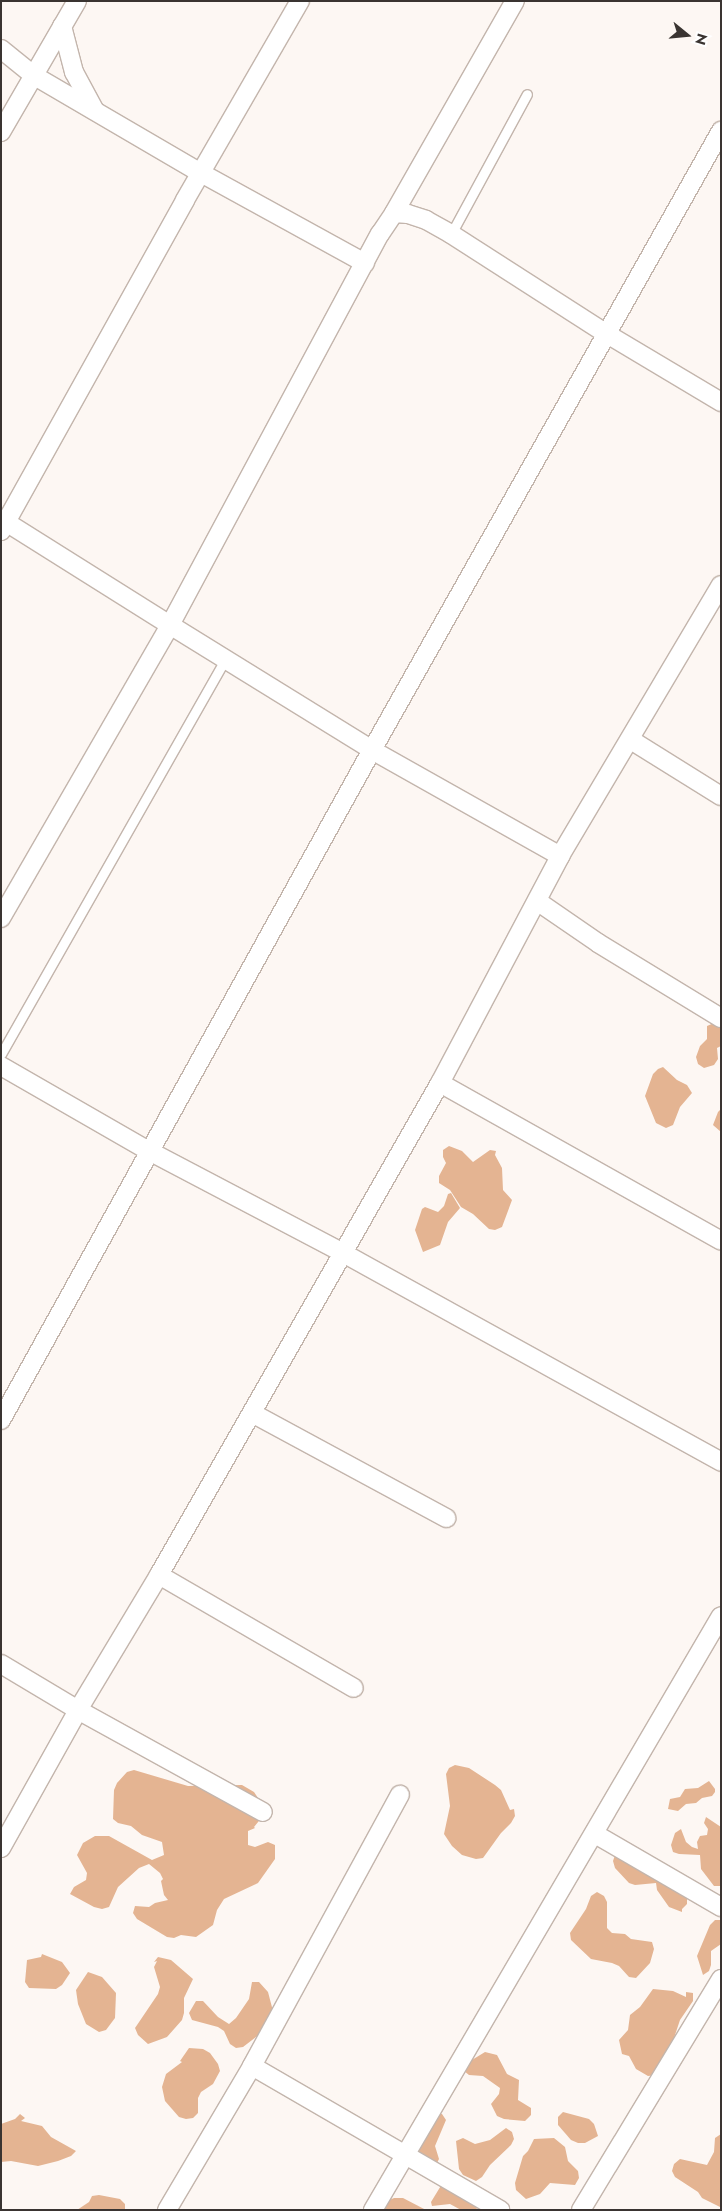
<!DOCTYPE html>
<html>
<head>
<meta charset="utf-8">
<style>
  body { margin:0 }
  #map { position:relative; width:722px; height:2211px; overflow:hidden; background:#fdf7f3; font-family:Jost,sans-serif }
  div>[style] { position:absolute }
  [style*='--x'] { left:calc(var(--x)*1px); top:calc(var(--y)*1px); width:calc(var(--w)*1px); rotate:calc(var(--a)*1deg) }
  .forest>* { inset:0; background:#e4b492 }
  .roads { filter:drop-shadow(1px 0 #c3b5ac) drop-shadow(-1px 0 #c3b5ac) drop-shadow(0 1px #c3b5ac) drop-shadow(0 -1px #c3b5ac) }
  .service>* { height:9px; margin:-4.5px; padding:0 4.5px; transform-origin:4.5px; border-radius:4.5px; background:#fff }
  .minor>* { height:18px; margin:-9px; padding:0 9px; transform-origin:9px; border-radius:9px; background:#fff }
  span { translate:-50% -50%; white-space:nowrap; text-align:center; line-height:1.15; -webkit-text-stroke:4px #fff; paint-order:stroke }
  .frame { position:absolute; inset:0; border:2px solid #3a3431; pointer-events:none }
  .north { position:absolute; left:662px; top:10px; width:50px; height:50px; -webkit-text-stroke:4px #fff; paint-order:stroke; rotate:107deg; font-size:14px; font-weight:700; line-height:20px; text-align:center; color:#3a3431 }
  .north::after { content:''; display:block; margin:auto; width:18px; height:22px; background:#3a3431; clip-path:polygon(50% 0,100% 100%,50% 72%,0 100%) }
</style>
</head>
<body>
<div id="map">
  <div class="forest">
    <i style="clip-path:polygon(714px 1023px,721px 1026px,721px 1046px,717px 1048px,718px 1059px,714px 1065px,704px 1068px,698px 1064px,696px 1057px,700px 1046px,707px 1039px,707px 1026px)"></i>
    <i style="clip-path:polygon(663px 1067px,677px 1080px,687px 1085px,692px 1093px,680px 1107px,673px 1125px,666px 1128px,656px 1123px,645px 1096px,653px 1074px,658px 1069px)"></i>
    <i style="clip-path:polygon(721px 1109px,721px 1132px,713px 1125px,718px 1112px)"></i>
    <i style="clip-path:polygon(449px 1146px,462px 1151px,473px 1162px,490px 1150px,496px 1151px,495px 1155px,502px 1168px,503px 1190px,512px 1200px,502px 1227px,495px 1230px,489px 1229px,473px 1214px,461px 1207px,450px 1190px,439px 1183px,439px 1176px,446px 1163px,443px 1157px,443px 1150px)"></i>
    <i style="clip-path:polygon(451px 1193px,460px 1208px,448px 1222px,440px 1245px,423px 1252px,415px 1230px,422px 1209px,425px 1207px,438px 1212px,444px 1206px,448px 1194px)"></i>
    <i style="clip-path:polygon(455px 1765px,469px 1768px,495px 1785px,501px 1790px,510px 1810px,514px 1809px,515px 1816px,511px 1823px,501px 1833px,483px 1858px,476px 1859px,462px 1855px,452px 1846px,444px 1834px,450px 1806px,446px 1774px,449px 1768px)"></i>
    <i style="clip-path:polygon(134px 1770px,188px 1786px,242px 1785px,254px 1792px,262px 1804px,263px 1816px,254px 1827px,255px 1828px,248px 1831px,248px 1845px,255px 1847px,268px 1842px,275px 1845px,275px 1859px,258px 1883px,224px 1899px,217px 1910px,213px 1925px,196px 1937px,181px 1935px,174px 1938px,167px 1937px,137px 1919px,133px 1913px,135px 1906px,149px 1907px,155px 1903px,168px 1900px,164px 1895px,161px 1881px,163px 1879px,160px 1873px,149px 1864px,139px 1868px,118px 1887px,109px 1907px,102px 1909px,94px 1907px,70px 1894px,74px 1887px,86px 1880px,87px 1873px,77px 1855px,83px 1843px,95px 1836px,109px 1836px,152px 1860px,164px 1855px,162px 1842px,142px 1835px,131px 1826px,118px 1823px,113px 1819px,114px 1790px,117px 1783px,127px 1772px)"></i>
    <i style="clip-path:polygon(709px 1781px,715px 1789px,715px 1792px,712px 1796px,702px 1798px,696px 1803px,686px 1804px,678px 1811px,668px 1809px,670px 1799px,680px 1797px,685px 1789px,698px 1788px)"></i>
    <i style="clip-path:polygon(706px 1817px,721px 1827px,721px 1886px,714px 1886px,701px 1869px,700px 1855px,679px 1854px,673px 1852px,671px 1845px,675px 1833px,681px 1829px,686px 1842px,692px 1847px,698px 1849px,697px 1842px,700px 1836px,707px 1835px,708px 1829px,704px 1823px)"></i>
    <i style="clip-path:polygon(615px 1855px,687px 1891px,687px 1904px,682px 1909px,682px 1912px,669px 1907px,657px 1890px,656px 1883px,635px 1885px,629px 1883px,615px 1868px,613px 1861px)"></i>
    <i style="clip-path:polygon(597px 1892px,604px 1896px,607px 1902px,607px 1928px,612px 1933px,625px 1934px,631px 1939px,652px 1942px,654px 1949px,650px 1963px,636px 1978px,629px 1977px,619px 1966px,612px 1963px,591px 1959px,571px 1940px,570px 1933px,586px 1909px,591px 1896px)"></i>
    <i style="clip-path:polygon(715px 1920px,721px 1920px,721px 1944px,711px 1951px,711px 1965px,709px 1971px,703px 1975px,697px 1956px,710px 1925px)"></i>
    <i style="clip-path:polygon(42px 1954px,62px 1962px,70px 1973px,62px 1985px,56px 1989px,29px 1988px,25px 1982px,27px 1960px,41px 1957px)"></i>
    <i style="clip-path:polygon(158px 1957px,171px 1960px,193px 1979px,184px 1998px,184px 2013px,182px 2020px,167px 2037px,148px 2044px,138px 2035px,135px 2028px,158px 1994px,160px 1987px,154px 1967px,157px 1961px,154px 1962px)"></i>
    <i style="clip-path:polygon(88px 1972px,102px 1977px,116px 1993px,115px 2018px,106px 2030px,99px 2032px,86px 2024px,78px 2004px,76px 1990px)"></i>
    <i style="clip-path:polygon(252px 1982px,259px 1982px,268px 1992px,273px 2011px,265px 2030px,243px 2047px,236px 2048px,230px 2044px,224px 2031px,218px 2027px,192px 2020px,189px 2013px,196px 2001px,203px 2001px,218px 2017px,229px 2024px,236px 2018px,249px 1999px)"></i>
    <i style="clip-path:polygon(653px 1989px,673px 1991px,686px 1997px,686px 1992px,693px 1993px,693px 2001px,680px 2020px,671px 2047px,656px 2075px,648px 2076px,636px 2069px,629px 2056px,622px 2054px,619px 2040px,628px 2030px,630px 2015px,640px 2007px)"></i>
    <i style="clip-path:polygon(189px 2048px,203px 2049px,210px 2053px,218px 2064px,220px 2071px,213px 2084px,201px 2092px,198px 2098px,198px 2113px,193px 2118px,186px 2119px,179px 2117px,165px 2101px,162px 2087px,166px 2074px,182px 2062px,180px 2061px)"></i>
    <i style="clip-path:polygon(485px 2052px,497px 2055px,507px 2074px,519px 2080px,518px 2100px,531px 2108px,531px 2115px,525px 2121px,504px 2119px,497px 2116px,491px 2104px,499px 2094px,500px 2088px,483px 2076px,469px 2075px,464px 2071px,467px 2063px)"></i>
    <i style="clip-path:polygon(563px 2112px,589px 2119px,594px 2124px,598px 2136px,585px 2143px,578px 2143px,571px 2140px,558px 2125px,558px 2117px)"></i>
    <i style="clip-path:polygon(436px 2113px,442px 2114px,446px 2120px,435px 2146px,439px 2159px,436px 2165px,419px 2158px,413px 2138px)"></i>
    <i style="clip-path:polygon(20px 2114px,25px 2118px,21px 2121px,42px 2126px,51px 2137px,76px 2151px,71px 2156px,58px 2161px,38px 2166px,11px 2161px,1px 2162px,1px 2124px,15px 2119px)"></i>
    <i style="clip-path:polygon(506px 2128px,512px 2132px,514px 2139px,511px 2145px,490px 2165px,482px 2177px,476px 2181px,463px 2175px,459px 2169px,456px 2141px,463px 2138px,475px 2144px,490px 2140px)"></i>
    <i style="clip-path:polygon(721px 2134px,721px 2206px,720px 2207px,702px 2198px,698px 2192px,675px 2177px,672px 2171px,674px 2164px,680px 2159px,707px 2165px,714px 2152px,715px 2138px)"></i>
    <i style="clip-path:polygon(554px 2138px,565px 2147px,568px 2161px,578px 2171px,579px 2178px,575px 2185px,550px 2183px,540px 2194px,526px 2199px,516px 2190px,515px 2183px,523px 2156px,528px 2151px,534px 2139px)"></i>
    <i style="clip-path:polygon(442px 2184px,476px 2204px,477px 2210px,461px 2210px,450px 2204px,432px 2206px,431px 2202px)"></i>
    <i style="clip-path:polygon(99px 2195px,120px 2199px,125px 2204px,125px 2210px,77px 2210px,89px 2202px,92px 2196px)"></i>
    <i style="clip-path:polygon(394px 2198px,403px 2198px,426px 2210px,383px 2210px,387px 2201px)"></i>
  </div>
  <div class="roads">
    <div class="service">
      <i style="--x:451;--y:234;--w:159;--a:-61.5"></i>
      <i style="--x:1;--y:1054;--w:454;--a:-60.4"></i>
    </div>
    <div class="minor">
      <i style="--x:62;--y:26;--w:48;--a:75.4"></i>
      <i style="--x:74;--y:72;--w:44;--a:61.7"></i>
      <i style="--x:1;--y:49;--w:41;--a:39.1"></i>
      <i style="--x:33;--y:75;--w:194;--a:30.3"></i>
      <i style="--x:201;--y:173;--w:187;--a:28.8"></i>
      <i style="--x:1;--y:132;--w:151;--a:-59.9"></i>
      <i style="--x:394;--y:213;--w:244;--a:-60.3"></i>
      <i style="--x:1;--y:519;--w:199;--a:32.1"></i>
      <i style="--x:170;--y:625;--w:444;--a:-61.8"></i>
      <i style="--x:380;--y:234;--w:25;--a:-56"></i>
      <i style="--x:394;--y:213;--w:14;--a:4"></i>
      <i style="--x:408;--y:214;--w:19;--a:18"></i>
      <i style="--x:426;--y:220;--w:29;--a:29"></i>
      <i style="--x:451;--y:234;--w:185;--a:32.7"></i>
      <i style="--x:607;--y:334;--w:133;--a:30.8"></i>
      <i style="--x:1;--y:531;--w:379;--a:-60.9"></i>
      <i style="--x:185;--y:200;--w:230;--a:-60"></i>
      <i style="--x:631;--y:740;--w:106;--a:31.9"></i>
      <i style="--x:537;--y:901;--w:74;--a:34.5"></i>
      <i style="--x:598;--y:943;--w:144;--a:31.4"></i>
      <i style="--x:1;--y:918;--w:338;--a:-60"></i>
      <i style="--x:170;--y:625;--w:238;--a:31.7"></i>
      <i style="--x:372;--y:750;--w:216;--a:29.4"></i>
      <i style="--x:1;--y:1066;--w:171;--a:29.9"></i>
      <i style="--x:149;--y:1151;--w:219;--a:27.7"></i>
      <i style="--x:343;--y:1253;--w:432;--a:28.9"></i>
      <i style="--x:440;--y:1083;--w:322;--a:29.3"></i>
      <i style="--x:252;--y:1413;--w:221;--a:28.4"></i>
      <i style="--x:1;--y:1420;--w:766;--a:-61.03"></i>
      <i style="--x:372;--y:750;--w:711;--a:-60.59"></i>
      <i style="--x:159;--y:1575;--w:225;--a:30.1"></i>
      <i style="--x:1;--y:1664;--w:90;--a:30.9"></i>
      <i style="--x:78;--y:1710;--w:211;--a:28.9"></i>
      <i style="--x:595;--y:1834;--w:146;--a:30.1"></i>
      <i style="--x:1;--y:1848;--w:158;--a:-60.8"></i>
      <i style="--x:78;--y:1710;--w:157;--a:-59"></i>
      <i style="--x:159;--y:1575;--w:567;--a:-60.27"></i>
      <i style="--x:440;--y:1083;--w:257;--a:-62.1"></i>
      <i style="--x:560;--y:856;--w:315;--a:-59.3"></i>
      <i style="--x:252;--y:2066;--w:309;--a:-61.4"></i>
      <i style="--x:167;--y:2210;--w:167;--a:-59.4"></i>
      <i style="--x:252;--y:2066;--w:287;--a:30.1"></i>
      <i style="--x:373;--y:2210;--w:688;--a:-59.64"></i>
      <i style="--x:581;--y:2210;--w:270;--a:-58.8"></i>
    </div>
  </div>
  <div class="frame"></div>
  <div class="north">N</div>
</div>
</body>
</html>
